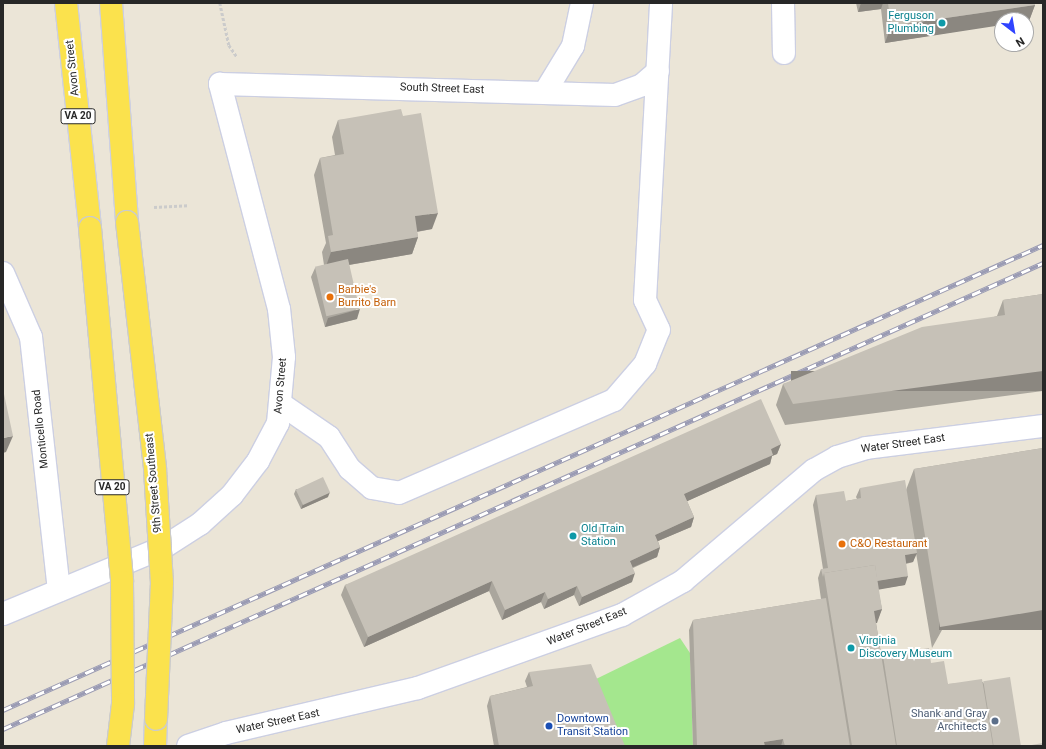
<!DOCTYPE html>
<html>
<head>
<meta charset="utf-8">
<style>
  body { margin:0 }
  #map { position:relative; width:1046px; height:749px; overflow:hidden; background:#ebe5d7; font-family:Roboto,sans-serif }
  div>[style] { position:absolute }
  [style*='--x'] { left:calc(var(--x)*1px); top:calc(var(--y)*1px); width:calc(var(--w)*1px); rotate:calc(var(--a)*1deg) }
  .green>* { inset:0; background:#a4e78e }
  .path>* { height:2.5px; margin-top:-1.25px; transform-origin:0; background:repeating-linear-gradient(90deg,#cbcbcb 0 3px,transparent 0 5px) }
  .roads { filter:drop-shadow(1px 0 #cccfe2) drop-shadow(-1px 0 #cccfe2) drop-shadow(0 1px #cccfe2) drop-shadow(0 -1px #cccfe2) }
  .minor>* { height:22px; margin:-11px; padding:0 11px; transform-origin:11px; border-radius:11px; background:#fff }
  .major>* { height:22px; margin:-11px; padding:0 11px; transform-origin:11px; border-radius:11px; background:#fbe24d }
  .rail>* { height:4.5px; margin-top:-2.25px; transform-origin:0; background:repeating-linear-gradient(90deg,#fff 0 9px,#9a9bb4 0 18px); box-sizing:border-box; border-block:1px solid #9a9bb4 }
  .bridges { filter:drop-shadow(1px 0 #cbcbcb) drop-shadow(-1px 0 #cbcbcb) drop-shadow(0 1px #cbcbcb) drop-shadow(0 -1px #cbcbcb) }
  .major-bridge>* { height:22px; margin:-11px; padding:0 11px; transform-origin:11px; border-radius:11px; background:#fbe24d }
  .wall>* { inset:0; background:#aaa69d }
  .shaded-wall>* { inset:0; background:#8b8780; transform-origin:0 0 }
  .building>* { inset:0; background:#c6c1b7; transform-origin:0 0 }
  .dots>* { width:11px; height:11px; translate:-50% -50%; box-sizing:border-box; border:2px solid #fff; border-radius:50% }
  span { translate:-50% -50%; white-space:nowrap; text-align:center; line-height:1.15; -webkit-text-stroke:4px #fff; paint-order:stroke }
  .shield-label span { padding:1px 3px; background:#fff; border:1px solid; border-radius:3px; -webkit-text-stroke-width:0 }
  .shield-label { font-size:10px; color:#272727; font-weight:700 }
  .culture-label { font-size:11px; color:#0d838f }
  .right { translate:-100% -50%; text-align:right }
  .left { translate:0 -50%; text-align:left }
  .street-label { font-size:11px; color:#272727 }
  .food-label { font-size:11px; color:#c56008 }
  .service-label { font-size:11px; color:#4e5e75 }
  .transit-label { font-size:11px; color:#164399 }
  .frame { position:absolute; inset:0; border:4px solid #272727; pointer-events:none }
  .north { position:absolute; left:994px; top:12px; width:40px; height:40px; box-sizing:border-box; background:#fff; border:1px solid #a9a9a9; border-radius:50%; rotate:149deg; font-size:11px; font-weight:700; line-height:16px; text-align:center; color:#272727 }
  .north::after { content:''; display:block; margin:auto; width:14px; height:18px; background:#3044ff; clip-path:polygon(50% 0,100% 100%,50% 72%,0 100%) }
</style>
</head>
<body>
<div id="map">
  <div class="green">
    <i style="clip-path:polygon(680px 638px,690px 653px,693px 746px,617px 746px,596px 679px)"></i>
  </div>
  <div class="path">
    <i style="--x:220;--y:3;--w:43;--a:77.9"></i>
    <i style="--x:229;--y:45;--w:14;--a:56"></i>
    <i style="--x:154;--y:207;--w:34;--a:-3"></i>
  </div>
  <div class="roads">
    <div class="minor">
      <i style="--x:783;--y:3;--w:50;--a:88.9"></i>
      <i style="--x:545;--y:92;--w:54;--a:-58.7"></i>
      <i style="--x:573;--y:46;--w:44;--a:-78.2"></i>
      <i style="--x:3;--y:273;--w:70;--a:66.4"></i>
      <i style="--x:31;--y:337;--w:255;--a:83.7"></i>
      <i style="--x:281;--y:404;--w:58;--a:34.5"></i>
      <i style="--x:329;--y:437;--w:38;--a:57"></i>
      <i style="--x:350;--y:469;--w:29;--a:41"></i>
      <i style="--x:372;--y:488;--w:27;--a:10"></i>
      <i style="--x:399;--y:493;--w:234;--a:-23.4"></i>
      <i style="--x:614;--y:400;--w:48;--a:-49.3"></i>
      <i style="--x:645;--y:364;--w:37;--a:-68"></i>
      <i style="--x:659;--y:330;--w:33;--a:-115"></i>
      <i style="--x:645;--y:300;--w:297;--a:-86.9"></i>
      <i style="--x:3;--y:614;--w:174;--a:-22.6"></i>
      <i style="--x:164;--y:547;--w:43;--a:-32.6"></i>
      <i style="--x:200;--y:524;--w:43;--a:-42.2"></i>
      <i style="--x:232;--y:495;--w:43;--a:-52.6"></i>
      <i style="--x:258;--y:461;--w:43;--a:-62.2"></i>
      <i style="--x:278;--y:423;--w:66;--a:-84.8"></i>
      <i style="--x:284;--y:357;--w:48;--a:-95.9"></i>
      <i style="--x:279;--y:309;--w:233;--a:-104.7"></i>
      <i style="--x:220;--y:84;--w:395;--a:1.6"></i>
      <i style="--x:615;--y:95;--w:29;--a:-20"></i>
      <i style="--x:642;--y:85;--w:21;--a:-41"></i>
      <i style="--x:188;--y:746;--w:40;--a:-18.9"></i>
      <i style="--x:226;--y:733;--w:197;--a:-13.2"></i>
      <i style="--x:418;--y:688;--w:217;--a:-19.7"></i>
      <i style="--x:622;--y:615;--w:70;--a:-29.1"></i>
      <i style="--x:683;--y:581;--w:172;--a:-40.3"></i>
      <i style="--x:814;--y:470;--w:26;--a:-29"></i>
      <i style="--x:837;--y:457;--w:30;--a:-17"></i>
      <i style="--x:866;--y:448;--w:178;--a:-7.1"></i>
    </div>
    <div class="major">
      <i style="--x:66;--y:3;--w:226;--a:83.9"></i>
      <i style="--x:111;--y:3;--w:220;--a:85.8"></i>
      <i style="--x:155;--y:746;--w:27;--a:-88"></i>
    </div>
  </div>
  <div class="rail">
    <i style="--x:3;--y:710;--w:1139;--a:-24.09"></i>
    <i style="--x:3;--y:729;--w:1140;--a:-24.14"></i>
  </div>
  <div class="bridges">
    <div class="major-bridge">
      <i style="--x:127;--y:222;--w:249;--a:83.5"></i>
      <i style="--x:155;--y:469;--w:113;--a:86.5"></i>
      <i style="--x:162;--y:582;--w:137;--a:92.5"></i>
      <i style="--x:90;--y:228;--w:355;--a:84.8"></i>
      <i style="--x:122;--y:582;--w:122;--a:89.5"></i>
      <i style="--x:123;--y:704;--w:42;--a:96.8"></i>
    </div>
  </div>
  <div class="wall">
    <i style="clip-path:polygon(856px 3px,1035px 3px,1035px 5px,1029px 21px,1026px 22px,1026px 20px,885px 43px,881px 9px,858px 12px)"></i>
    <i style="clip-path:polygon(403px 116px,432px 229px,417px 232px,418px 237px,412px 254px,349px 265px,357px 319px,325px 327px,311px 277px,315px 268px,324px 265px,322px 252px,326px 243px,314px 175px,320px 158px,335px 155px,332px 137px,338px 120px)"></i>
    <i style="clip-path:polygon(1043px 294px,1043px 391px,785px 425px,776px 405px,783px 384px,997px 316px,1003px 300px)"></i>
    <i style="clip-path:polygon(781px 444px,777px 454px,772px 456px,770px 464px,687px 501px,694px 517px,691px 527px,658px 541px,660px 547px,657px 557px,633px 568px,632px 582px,579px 606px,574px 595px,544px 609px,541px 602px,502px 620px,489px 591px,364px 647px,341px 595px,345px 585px)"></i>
    <i style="clip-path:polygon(1043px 448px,932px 648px,916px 553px,913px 562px,906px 564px,905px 585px,878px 589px,882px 609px,876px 623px,882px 659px,883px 656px,931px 663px,948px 684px,983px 682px,1021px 746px,693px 746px,689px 630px,693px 620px,821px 599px,818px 578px,821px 569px,823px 569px,813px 505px,816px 495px,846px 501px,857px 499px,856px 497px,860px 488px,906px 490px,914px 469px)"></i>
    <i style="clip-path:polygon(296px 489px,328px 497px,301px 509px,294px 494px)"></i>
    <i style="clip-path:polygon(529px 672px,625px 746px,494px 746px,487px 706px,490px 696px,527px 687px,525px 681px)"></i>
  </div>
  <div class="shaded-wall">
    <i style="clip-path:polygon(861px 3px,883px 3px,881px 9px,858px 12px)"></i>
    <i style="clip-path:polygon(1035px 5px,1029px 21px,1026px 22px,1026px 20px,1002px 20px,1002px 25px,885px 43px,891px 26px)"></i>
    <i style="clip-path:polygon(438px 213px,432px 229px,409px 233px,415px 216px)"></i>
    <i style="clip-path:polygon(418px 237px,412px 254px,325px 269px,331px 252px)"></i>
    <i style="clip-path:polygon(360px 309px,357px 319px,325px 327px,328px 318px)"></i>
    <i style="left:1043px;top:371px;width:20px;height:252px;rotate:90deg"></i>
    <i style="clip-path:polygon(13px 436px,6px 452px,3px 453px,3px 438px)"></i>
    <i style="clip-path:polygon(781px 444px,777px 454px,772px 456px,770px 464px,681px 504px,684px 494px)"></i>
    <i style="clip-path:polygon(330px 492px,328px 497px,301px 509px,303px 504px)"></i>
    <i style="clip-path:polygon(694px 517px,691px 527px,651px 544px,655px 535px)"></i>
    <i style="clip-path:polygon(660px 547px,657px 557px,626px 570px,630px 561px)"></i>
    <i style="clip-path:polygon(917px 553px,913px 562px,902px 564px,905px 555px)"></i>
    <i style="clip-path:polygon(635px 573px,632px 582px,579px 606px,582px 597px)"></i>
    <i style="clip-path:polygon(908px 576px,905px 585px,871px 591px,875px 581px)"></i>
    <i style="clip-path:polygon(492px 581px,489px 591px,364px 647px,368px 637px)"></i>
    <i style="clip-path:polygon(577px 586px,574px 595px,544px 609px,548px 599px)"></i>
    <i style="clip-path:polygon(545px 592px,541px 602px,502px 620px,505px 610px)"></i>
    <i style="clip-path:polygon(882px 609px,877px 623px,869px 624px,874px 611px)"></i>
    <i style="left:1043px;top:610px;width:20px;height:104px;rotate:90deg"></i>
    <i style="clip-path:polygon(783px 739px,781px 746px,762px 746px,764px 742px)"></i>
  </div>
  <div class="building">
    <i style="clip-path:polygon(888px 3px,1035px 3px,1035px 5px,891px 26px)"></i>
    <i style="clip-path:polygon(401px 109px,403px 116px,421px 113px,438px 213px,415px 216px,418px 237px,331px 252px,328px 236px,333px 235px,320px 158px,344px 154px,338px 120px)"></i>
    <i style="left:348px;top:259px;width:51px;height:34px;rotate:77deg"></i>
    <i style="clip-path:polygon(1043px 294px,1043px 371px,793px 404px,783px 384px,922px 327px,1005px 315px,1003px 300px)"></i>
    <i style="clip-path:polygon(3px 394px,4px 394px,13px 436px,3px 438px)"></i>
    <i style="clip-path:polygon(761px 399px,781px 444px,771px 449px,773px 455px,684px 494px,694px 517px,655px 535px,660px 547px,630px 561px,635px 573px,582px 597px,577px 586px,548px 599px,545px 592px,505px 610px,492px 581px,368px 637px,345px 585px)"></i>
    <i style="clip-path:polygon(1043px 448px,1043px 610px,940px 627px,914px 469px)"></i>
    <i style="left:323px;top:477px;width:17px;height:30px;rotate:65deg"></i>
    <i style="clip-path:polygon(905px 480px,917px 553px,905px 555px,908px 576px,877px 581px,875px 565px,824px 573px,823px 577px,821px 569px,828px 568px,816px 495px,844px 491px,846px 501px,861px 498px,860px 488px)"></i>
    <i style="clip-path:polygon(875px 565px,882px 609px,874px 611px,896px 746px,852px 746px,824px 573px)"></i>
    <i style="clip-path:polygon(826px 598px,850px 746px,785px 746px,783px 739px,764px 742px,765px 746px,697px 746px,693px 620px)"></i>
    <i style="clip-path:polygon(929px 648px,931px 663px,944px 661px,948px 684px,982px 679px,993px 746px,897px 746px,883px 656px)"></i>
    <i style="clip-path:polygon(591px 664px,625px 746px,499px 746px,490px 696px,533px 686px,529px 672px)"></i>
    <i style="left:1010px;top:677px;width:70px;height:27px;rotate:81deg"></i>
    <i style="clip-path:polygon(1043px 743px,1043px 746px,1026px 746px)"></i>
  </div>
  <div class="dots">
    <i style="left:942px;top:23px;background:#0f9aa8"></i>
    <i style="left:330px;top:297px;background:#e8710a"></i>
    <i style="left:573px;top:536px;background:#0f9aa8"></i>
    <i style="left:842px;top:544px;background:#e8710a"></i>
    <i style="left:851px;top:648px;background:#0f9aa8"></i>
    <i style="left:995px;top:721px;background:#5c6f8a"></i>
    <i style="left:549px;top:726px;background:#1a4fb4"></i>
  </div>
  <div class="shield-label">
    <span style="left:78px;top:116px">VA 20</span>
    <span style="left:112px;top:487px">VA 20</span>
  </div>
  <div class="culture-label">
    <span class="right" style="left:934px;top:23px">Ferguson<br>Plumbing</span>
    <span class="left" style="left:581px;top:536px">Old Train<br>Station</span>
    <span class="left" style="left:859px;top:648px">Virginia<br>Discovery Museum</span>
  </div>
  <div class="street-label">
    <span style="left:73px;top:68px;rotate:-96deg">Avon Street</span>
    <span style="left:442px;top:89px;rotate:2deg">South Street East</span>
    <span style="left:281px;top:386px;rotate:-85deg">Avon Street</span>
    <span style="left:41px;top:429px;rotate:-96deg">Monticello Road</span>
    <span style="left:903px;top:444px;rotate:-8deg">Water Street East</span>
    <span style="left:154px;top:483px;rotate:-95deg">9th Street Southeast</span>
    <span style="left:587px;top:627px;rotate:-22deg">Water Street East</span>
    <span style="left:278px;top:722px;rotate:-12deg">Water Street East</span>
  </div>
  <div class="food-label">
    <span class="left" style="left:338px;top:297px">Barbie's<br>Burrito Barn</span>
    <span class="left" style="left:850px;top:544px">C&amp;O Restaurant</span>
  </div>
  <div class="service-label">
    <span class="right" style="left:987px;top:721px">Shank and Gray<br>Architects</span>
  </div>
  <div class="transit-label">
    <span class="left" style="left:557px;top:726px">Downtown<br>Transit Station</span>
  </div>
  <div class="frame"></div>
  <div class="north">N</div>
</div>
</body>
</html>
